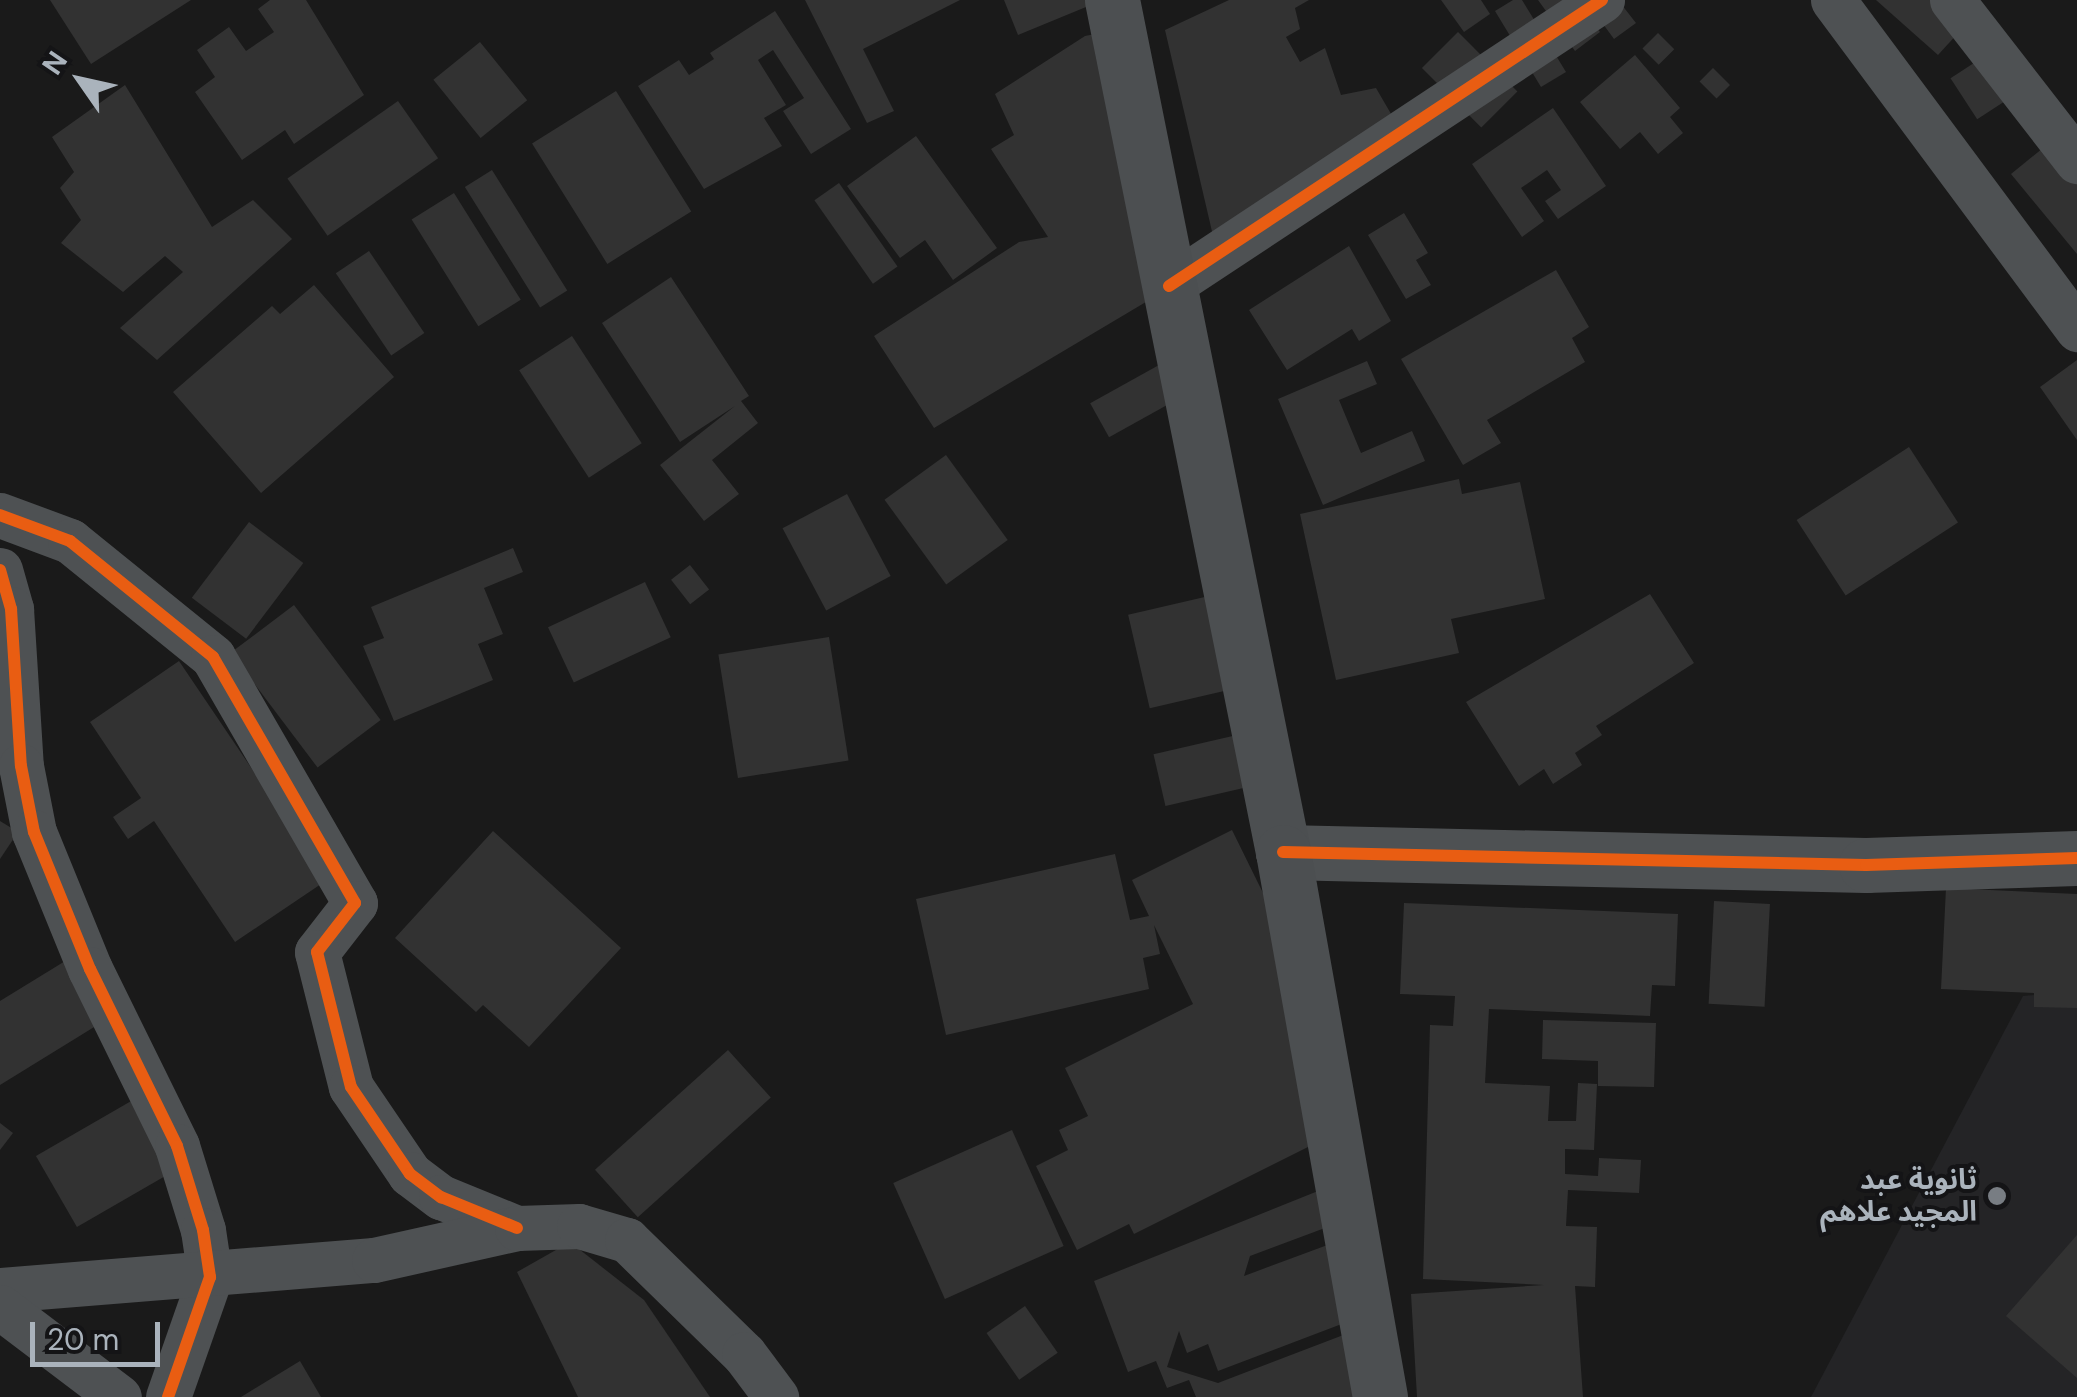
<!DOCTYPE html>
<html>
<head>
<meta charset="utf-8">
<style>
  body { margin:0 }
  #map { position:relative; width:2077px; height:1397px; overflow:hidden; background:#1a1a1a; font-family:"DM Sans","Noto Sans Arabic",sans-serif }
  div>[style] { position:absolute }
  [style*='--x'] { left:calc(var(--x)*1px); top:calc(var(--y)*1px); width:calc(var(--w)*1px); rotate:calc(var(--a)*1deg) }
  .built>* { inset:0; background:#242426 }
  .building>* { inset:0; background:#323232; transform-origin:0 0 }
  .minor>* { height:45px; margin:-22.5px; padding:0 22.5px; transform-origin:22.5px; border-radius:22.5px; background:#4e5153 }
  .tertiary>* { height:55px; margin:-27.5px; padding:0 27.5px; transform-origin:27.5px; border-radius:27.5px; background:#4e5153 }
  .secondary>* { height:55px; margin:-27.5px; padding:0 27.5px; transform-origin:27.5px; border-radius:27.5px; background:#4c4f51 }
  .cycleway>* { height:12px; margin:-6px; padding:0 6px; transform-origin:6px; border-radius:6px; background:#e95d12 }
  .dots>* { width:28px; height:28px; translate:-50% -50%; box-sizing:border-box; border:5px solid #141416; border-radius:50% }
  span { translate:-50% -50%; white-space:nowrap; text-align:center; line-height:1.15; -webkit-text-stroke:8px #141416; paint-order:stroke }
  .poi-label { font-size:28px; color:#aab3bc; font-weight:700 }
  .right { translate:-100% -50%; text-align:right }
  .north { position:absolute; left:30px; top:30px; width:100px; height:100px; -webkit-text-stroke:8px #141416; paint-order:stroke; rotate:304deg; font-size:28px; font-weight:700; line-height:40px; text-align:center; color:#aab3bc }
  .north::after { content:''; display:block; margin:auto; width:35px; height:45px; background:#aab3bc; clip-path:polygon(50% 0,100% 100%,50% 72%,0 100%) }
  .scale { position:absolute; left:30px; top:1322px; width:130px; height:45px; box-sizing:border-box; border:5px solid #aab3bc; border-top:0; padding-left:12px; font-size:30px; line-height:35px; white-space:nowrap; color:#aab3bc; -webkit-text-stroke:8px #141416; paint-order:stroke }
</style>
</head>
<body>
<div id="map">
  <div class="built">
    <i style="clip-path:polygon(2077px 991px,2077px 1397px,1811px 1397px,2023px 996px)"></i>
  </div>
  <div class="building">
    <i style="clip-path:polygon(50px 0,191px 0,91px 64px)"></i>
    <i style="clip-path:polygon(270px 0,306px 0,364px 95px,294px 144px,285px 130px,242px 160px,195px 92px,215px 77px,197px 50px,229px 27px,246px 51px,274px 32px,258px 9px)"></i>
    <i style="clip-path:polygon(805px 0,960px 0,863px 49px,894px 111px,867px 123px)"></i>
    <i style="clip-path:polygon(1004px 0,1103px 0,1018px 35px)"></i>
    <i style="clip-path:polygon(1229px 0,1309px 0,1295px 8px,1300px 29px,1286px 37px,1300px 62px,1325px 48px,1341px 95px,1376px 88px,1394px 119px,1214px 240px,1165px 30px)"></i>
    <i style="clip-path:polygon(1441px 0,1481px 0,1490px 14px,1464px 32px)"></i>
    <i style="clip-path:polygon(1513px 0,1522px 0,1566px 72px,1541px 87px,1495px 11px)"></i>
    <i style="clip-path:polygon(1538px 0,1618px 0,1636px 23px,1614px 39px,1592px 9px,1587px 14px,1600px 32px,1575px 51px)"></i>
    <i style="clip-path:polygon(1876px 0,1970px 0,1980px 9px,1938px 55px)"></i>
    <i style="clip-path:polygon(775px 11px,851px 129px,811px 154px,783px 111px,804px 98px,773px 50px,758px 60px,786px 105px,764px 118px,782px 146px,704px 189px,638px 86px,679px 60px,689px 75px,714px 59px,710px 53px)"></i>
    <i style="clip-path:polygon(1110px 31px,1161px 293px,934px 428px,874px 336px,1019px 242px,1048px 237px,991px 149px,1014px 135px,995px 94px,1085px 36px)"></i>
    <i style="left:1458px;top:32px;width:84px;height:51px;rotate:45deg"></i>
    <i style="left:1658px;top:33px;width:23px;height:22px;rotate:45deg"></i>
    <i style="left:480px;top:42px;width:75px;height:60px;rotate:51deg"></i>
    <i style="left:2000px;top:46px;width:49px;height:59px;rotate:57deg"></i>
    <i style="clip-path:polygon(1635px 55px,1680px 108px,1670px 117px,1683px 133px,1658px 154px,1640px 132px,1620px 149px,1580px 102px)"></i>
    <i style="left:1713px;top:68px;width:24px;height:19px;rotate:45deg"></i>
    <i style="clip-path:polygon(125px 85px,212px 227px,253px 200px,292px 239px,157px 360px,120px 328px,183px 272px,165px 256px,123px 292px,61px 243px,81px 220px,60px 188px,74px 172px,52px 137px)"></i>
    <i style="left:616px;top:91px;width:142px;height:99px;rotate:58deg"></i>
    <i style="left:398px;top:101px;width:70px;height:135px;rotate:55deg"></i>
    <i style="clip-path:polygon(1553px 108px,1606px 186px,1558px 219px,1545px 201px,1561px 190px,1547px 170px,1521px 188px,1544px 221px,1522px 237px,1472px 164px)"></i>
    <i style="clip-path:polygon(2065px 130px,2077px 144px,2077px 254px,2011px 174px)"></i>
    <i style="clip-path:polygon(916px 136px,997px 248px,953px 280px,925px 240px,900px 258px,847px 186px)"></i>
    <i style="left:492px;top:170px;width:142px;height:32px;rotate:58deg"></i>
    <i style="left:839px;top:183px;width:102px;height:30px;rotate:55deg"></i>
    <i style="left:454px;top:193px;width:126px;height:50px;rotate:58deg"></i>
    <i style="clip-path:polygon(1404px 213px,1428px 253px,1416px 260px,1431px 285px,1406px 299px,1368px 235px)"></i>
    <i style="clip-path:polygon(1349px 246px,1391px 321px,1359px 341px,1352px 329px,1287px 370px,1249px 310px)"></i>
    <i style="left:369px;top:251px;width:99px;height:40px;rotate:56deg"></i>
    <i style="clip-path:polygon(1556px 270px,1589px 327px,1572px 338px,1585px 362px,1487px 420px,1501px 443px,1463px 465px,1401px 359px)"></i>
    <i style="clip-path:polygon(671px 277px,749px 396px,741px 401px,758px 423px,712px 460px,739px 494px,704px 521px,660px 465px,735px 406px,680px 442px,602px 323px)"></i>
    <i style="clip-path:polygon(314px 285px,394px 377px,261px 493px,173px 392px,272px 306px,280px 314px)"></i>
    <i style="left:572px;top:336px;width:128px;height:63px;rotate:57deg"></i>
    <i style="left:1168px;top:360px;width:39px;height:89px;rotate:61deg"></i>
    <i style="clip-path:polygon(2077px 360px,2077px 440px,2040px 387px)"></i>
    <i style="clip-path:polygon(1367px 361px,1377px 384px,1339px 400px,1361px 453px,1412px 431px,1425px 461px,1323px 505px,1278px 399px)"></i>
    <i style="left:1909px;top:447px;width:90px;height:134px;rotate:57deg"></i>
    <i style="left:946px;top:455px;width:105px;height:76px;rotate:54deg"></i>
    <i style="clip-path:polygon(1459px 479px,1462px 494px,1520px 482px,1545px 599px,1451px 619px,1459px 653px,1336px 680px,1300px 514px)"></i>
    <i style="left:847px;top:494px;width:93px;height:73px;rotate:62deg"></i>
    <i style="left:249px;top:522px;width:68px;height:95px;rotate:37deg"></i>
    <i style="clip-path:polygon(513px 548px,523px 572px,484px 588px,503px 634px,478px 644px,493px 680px,394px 721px,363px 646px,384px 638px,371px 607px)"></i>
    <i style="left:690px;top:565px;width:31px;height:24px;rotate:52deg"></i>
    <i style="left:645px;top:582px;width:61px;height:107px;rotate:65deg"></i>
    <i style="clip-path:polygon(1650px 594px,1694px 663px,1596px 726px,1602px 735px,1575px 753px,1582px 765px,1553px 784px,1544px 769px,1519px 786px,1466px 702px)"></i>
    <i style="left:1209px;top:596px;width:96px;height:83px;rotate:77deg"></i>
    <i style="left:294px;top:605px;width:144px;height:79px;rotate:53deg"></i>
    <i style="left:829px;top:637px;width:125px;height:112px;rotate:81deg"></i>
    <i style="clip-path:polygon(179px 661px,327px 880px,235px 942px,154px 821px,128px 839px,113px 817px,141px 798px,90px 722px)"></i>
    <i style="left:1250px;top:732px;width:53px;height:99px;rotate:77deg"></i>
    <i style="clip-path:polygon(0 821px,18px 832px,0 859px)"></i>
    <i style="clip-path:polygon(1232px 830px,1323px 1015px,1340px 1131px,1134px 1234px,1129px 1224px,1077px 1250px,1036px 1166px,1068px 1150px,1059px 1130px,1088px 1116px,1065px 1068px,1193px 1004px,1154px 925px,1160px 954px,1143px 958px,1149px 989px,946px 1035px,916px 899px,1115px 854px,1130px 920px,1149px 916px,1132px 880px)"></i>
    <i style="clip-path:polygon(493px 831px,621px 948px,529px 1047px,483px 1005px,476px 1012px,395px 938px)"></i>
    <i style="clip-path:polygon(1946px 888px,2077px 894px,2077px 1008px,2034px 1007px,2034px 993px,1941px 989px)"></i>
    <i style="left:1714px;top:901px;width:56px;height:103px;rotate:3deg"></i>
    <i style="clip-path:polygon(1404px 903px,1678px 914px,1675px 986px,1652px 985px,1650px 1016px,1489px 1009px,1485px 1083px,1550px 1086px,1548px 1121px,1576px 1121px,1578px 1083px,1597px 1084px,1594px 1150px,1565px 1149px,1565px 1174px,1598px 1176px,1599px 1158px,1641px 1160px,1639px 1193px,1568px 1190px,1566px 1226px,1597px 1227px,1595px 1287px,1575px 1286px,1583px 1397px,1417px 1397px,1411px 1294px,1544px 1285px,1423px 1279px,1430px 1025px,1453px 1026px,1455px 996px,1400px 994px)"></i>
    <i style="clip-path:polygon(75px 955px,112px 1016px,0 1085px,0 1001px)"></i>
    <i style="clip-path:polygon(1543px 1020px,1656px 1023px,1654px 1087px,1598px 1086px,1598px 1061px,1542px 1059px)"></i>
    <i style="left:728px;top:1050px;width:64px;height:179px;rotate:48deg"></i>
    <i style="left:152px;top:1089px;width:82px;height:134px;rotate:60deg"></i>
    <i style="clip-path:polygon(0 1123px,13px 1133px,0 1150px)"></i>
    <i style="left:1012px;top:1130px;width:127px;height:130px;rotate:66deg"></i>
    <i style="clip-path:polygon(1328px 1187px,1341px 1222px,1250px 1256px,1244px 1276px,1341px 1240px,1368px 1314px,1218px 1371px,1208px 1344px,1187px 1353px,1179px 1331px,1167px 1367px,1218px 1383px,1346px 1334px,1370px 1397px,1196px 1397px,1189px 1380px,1167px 1388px,1156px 1361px,1128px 1372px,1094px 1281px)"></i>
    <i style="clip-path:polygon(2077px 1235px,2077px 1378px,2006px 1316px)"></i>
    <i style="clip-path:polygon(570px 1242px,644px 1300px,710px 1397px,578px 1397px,517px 1272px)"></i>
    <i style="left:1025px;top:1306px;width:57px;height:47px;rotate:55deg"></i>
    <i style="clip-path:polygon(300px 1361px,321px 1397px,241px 1397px)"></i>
  </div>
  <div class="minor">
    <i style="--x:1833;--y:0;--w:410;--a:53.4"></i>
    <i style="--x:1952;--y:0;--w:204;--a:52.2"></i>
    <i style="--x:1169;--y:286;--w:519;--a:-33.45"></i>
    <i style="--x:0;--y:515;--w:75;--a:20.4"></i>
    <i style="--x:70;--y:541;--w:184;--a:39"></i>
    <i style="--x:213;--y:657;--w:284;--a:60"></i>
    <i style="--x:355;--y:903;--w:62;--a:127.8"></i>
    <i style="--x:317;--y:952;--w:139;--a:75.9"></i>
    <i style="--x:351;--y:1087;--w:105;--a:55.9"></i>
    <i style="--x:410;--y:1174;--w:39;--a:37"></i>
    <i style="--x:441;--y:1197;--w:82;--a:22.2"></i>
    <i style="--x:0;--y:570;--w:41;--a:74.2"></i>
    <i style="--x:11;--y:609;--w:157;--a:86.4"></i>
    <i style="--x:21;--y:766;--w:67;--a:78.9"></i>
    <i style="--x:34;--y:832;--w:148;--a:67.8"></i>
    <i style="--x:90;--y:969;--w:197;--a:63.8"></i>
    <i style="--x:177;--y:1146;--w:88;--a:72.8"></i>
    <i style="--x:203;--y:1230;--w:48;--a:81.5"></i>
    <i style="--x:210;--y:1277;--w:127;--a:109.3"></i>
    <i style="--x:0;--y:1290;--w:375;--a:-4.6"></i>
    <i style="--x:374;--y:1260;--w:147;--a:-12.6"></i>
    <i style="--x:517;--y:1228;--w:62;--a:-1.8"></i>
    <i style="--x:579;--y:1226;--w:50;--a:16.3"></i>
    <i style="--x:627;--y:1240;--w:163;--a:44.3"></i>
    <i style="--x:744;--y:1354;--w:54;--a:53.3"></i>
    <i style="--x:0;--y:1307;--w:149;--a:37.1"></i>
  </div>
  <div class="tertiary">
    <i style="--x:1283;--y:852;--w:583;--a:1.28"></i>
    <i style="--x:1866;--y:865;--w:211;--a:-1.9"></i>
  </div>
  <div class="secondary">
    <i style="--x:1112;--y:0;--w:869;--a:78.65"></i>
    <i style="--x:1283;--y:852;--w:554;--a:79.91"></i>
  </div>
  <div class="cycleway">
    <i style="--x:1169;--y:286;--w:519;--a:-33.45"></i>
    <i style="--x:0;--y:515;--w:75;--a:20.4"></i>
    <i style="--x:70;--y:541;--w:184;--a:39"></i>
    <i style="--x:213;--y:657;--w:284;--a:60"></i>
    <i style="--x:355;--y:903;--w:62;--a:127.8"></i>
    <i style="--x:317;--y:952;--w:139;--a:75.9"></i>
    <i style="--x:351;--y:1087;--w:105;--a:55.9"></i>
    <i style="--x:410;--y:1174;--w:39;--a:37"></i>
    <i style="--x:441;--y:1197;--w:82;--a:22.2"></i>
    <i style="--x:0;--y:570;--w:41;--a:74.2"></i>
    <i style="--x:11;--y:609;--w:157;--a:86.4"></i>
    <i style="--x:21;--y:766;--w:67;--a:78.9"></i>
    <i style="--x:34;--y:832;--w:148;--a:67.8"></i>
    <i style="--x:90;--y:969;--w:197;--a:63.8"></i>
    <i style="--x:177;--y:1146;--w:88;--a:72.8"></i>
    <i style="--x:203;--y:1230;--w:48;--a:81.5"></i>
    <i style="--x:210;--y:1277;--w:127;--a:109.3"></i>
    <i style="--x:1283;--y:852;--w:583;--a:1.28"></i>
    <i style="--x:1866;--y:865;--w:211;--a:-1.9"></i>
  </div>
  <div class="dots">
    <i style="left:1997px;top:1196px;background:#787d83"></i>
  </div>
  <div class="poi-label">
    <span class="right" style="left:1977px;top:1196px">ثانوية عبد<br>المجيد علاهم</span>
  </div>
  <div class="north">N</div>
  <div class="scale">20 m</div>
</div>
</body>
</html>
